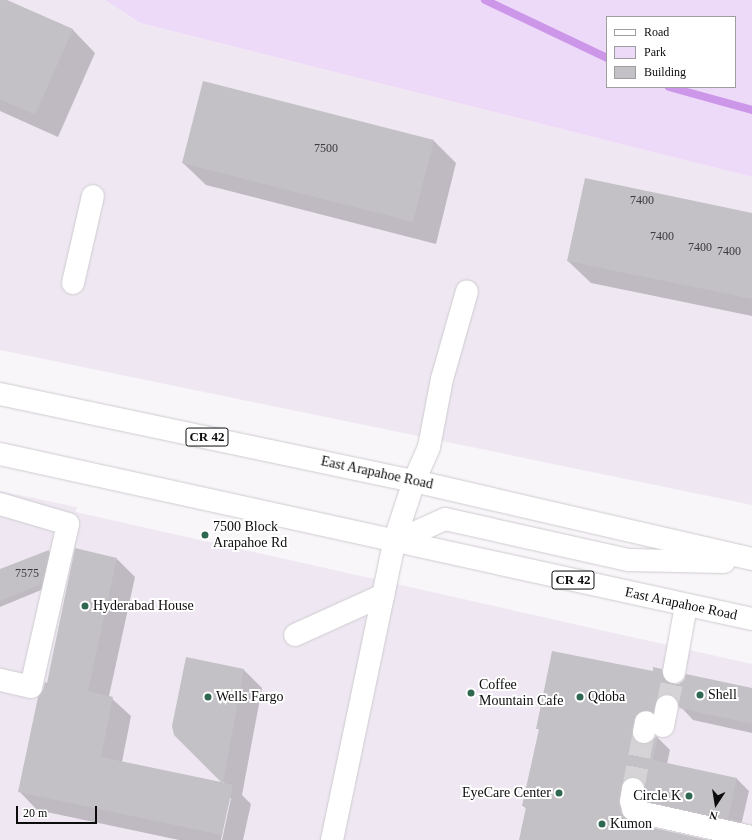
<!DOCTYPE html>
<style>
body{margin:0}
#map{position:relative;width:752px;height:840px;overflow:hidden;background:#f9f6fa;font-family:Georgia,serif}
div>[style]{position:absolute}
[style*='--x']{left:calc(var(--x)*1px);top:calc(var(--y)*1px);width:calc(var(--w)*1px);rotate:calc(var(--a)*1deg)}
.built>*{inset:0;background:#efe8f3}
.green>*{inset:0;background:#eddaf8}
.shadow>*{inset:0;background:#0003}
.stream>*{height:8px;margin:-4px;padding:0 4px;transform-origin:4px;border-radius:4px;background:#cd97e9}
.building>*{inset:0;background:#c3c1c5}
.minor-tunnel>*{height:22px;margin-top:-11px;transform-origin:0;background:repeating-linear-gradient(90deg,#d5d3d6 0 22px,transparent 0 33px)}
.roads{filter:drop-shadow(0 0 1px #cecbcf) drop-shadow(0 0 1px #cecbcf)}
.minor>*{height:22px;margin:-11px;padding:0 11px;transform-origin:11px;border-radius:11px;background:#fff}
.major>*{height:22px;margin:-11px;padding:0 11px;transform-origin:11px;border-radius:11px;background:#fff}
.dots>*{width:11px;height:11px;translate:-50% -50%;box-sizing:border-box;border:2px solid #fff;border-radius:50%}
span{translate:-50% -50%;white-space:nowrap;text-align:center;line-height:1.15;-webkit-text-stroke:4px #fff;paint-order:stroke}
.number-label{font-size:12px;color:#3a393b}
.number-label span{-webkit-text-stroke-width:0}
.shield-label span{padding:1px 3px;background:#fff;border:1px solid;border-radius:3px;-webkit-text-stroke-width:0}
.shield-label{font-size:13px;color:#0c0c0d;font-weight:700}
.street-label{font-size:14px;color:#0c0c0d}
.poi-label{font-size:14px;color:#0c0c0d}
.left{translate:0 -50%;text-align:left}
.right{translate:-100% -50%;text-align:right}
.legend{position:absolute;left:606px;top:16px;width:130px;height:72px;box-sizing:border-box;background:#fff;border:1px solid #9e9e9e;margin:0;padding:5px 7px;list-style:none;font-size:12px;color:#0c0c0d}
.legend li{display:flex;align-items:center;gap:8px;height:20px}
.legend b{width:20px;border:1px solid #9e9e9e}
.north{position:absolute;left:696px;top:784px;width:40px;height:40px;-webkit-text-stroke:3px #fff;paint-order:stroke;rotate:192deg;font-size:11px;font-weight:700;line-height:16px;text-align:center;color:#0c0c0d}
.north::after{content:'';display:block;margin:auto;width:14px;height:18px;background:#0c0c0d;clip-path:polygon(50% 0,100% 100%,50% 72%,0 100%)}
.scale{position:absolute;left:16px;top:806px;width:81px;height:18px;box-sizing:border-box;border:2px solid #0c0c0d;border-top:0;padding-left:5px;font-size:12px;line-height:14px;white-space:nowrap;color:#0c0c0d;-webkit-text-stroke:3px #fff;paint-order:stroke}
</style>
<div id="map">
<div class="built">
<div style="clip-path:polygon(0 0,105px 0,140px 23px,752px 177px,752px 505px,0 350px)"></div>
<div style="clip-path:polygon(0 491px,77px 507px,76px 512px,752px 664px,752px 840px,0 840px)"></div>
</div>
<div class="green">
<div style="clip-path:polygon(evenodd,105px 0,752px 0,752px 177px,140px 23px,105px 0,607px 17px,735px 17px,735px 87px,607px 87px,607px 17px)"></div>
</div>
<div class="shadow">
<div style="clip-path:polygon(0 0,5px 0,73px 30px,95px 53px,58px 137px,0 111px)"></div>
<div style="clip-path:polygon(434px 141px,456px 163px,436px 244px,206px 185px,183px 163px)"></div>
<div style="clip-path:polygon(752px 214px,752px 316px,591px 283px,568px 261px)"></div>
<div style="clip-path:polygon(49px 551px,53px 555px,46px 588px,0 607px,0 570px)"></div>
<div style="clip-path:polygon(117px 559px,135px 577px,109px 696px,131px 716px,122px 762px,226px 785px,175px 735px,244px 670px,262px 688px,242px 795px,251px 804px,243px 840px,222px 840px,231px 798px,229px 798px,221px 840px,179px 840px,37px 810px,19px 791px,48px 684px)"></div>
<div style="clip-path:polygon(661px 670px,674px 682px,674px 685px,752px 689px,752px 733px,693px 720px,680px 706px,675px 706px,646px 732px,644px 745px,648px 745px,658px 738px,670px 750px,667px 764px,737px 779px,749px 791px,740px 830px,657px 812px,645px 800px,646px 789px,641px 789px,630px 812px,634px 824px,703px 840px,520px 840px,527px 809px,523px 806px,540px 731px,537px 728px)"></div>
</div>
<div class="stream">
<div style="--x:485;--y:0;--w:135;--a:25.4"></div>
<div style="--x:669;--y:87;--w:86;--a:15.5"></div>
</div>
<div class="building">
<div style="clip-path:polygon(0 0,7px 0,73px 29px,35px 115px,0 99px)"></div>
<div style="clip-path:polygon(203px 81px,434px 140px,413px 222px,182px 163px)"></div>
<div style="clip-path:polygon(585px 178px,752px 213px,752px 299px,567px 261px)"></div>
<div style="clip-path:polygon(75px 548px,117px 558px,88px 691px,113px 697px,101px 757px,221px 782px,174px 735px,172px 726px,186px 657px,244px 669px,223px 783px,233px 785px,222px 835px,18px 792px,38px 697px,43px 690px,45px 682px,47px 683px)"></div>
<div style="clip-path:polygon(49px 550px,42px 584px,0 601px,0 569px)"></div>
<div style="clip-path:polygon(552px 651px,653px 671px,653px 667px,662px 669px,662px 677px,666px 682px,671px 684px,679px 684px,684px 680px,686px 674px,752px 688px,752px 724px,679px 708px,679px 702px,676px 697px,669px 694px,663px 694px,657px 698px,653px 712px,648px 710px,642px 710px,636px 714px,634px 720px,632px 736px,636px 742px,641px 744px,648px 744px,653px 741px,656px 736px,658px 737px,653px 760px,737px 778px,728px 819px,644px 800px,645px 784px,641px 779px,635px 777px,628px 777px,623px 781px,621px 787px,619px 804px,623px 817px,636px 824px,708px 840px,519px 840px,526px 807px,522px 806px,539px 729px,536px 729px)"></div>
</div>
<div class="minor-tunnel">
<div style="--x:667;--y:706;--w:35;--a:-78"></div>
<div style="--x:633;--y:789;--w:58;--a:-79.1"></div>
</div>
<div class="roads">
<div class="minor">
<div style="--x:73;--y:283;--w:89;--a:-77.1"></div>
<div style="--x:0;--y:504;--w:71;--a:16.4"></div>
<div style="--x:68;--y:524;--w:167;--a:102.8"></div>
<div style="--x:31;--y:687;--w:32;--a:-167"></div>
<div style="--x:295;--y:635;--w:97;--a:-24.4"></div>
<div style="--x:674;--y:672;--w:68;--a:-79.8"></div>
<div style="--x:663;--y:726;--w:20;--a:-79"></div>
<div style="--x:644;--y:732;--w:10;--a:-79"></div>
<div style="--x:633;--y:789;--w:12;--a:99"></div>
<div style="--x:631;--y:801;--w:8;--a:76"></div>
<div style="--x:633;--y:809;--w:7;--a:27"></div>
<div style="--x:639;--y:812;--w:116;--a:12.5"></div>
<div style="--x:332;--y:840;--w:304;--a:-78.2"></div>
<div style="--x:394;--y:542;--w:64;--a:-71.8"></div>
<div style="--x:414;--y:481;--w:37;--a:-66"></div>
<div style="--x:429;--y:447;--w:69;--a:-79.2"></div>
<div style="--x:442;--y:379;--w:91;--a:-74.1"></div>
</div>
<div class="major">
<div style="--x:0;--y:394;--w:423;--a:11.9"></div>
<div style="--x:414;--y:481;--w:347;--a:13"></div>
<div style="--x:0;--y:454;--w:770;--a:12.38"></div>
<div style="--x:394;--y:542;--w:56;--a:-24.3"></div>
<div style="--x:445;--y:519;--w:189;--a:12.6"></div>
<div style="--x:629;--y:560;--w:95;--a:1.2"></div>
</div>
</div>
<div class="dots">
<div style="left:205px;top:535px;background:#2f6850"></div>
<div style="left:85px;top:606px;background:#2f6850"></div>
<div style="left:471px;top:693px;background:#2f6850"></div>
<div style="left:700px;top:695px;background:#2f6850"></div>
<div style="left:208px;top:697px;background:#2f6850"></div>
<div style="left:580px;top:697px;background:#2f6850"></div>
<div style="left:559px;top:793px;background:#2f6850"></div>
<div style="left:689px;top:796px;background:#2f6850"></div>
<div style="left:602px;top:824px;background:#2f6850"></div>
</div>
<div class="number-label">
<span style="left:326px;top:149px">7500</span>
<span style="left:642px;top:201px">7400</span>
<span style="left:662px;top:237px">7400</span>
<span style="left:700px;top:248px">7400</span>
<span style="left:729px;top:252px">7400</span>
<span style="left:27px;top:574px">7575</span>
</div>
<div class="shield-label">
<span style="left:207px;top:437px">CR 42</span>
<span style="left:573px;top:580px">CR 42</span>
</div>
<div class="street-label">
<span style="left:377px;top:473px;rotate:12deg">East Arapahoe Road</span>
<span style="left:681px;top:604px;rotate:12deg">East Arapahoe Road</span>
</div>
<div class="poi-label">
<span class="left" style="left:213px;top:535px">7500 Block<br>Arapahoe Rd</span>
<span class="left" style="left:93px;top:606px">Hyderabad House</span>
<span class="left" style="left:479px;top:693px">Coffee<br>Mountain Cafe</span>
<span class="left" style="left:708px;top:695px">Shell</span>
<span class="left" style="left:216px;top:697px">Wells Fargo</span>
<span class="left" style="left:588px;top:697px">Qdoba</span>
<span class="right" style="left:551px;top:793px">EyeCare Center</span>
<span class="right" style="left:681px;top:796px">Circle K</span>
<span class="left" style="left:610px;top:824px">Kumon</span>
</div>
<ul class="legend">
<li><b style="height:5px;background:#fff"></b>Road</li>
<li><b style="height:11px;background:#eddaf8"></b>Park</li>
<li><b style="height:11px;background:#c3c1c5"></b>Building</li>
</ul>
<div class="north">N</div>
<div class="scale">20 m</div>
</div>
